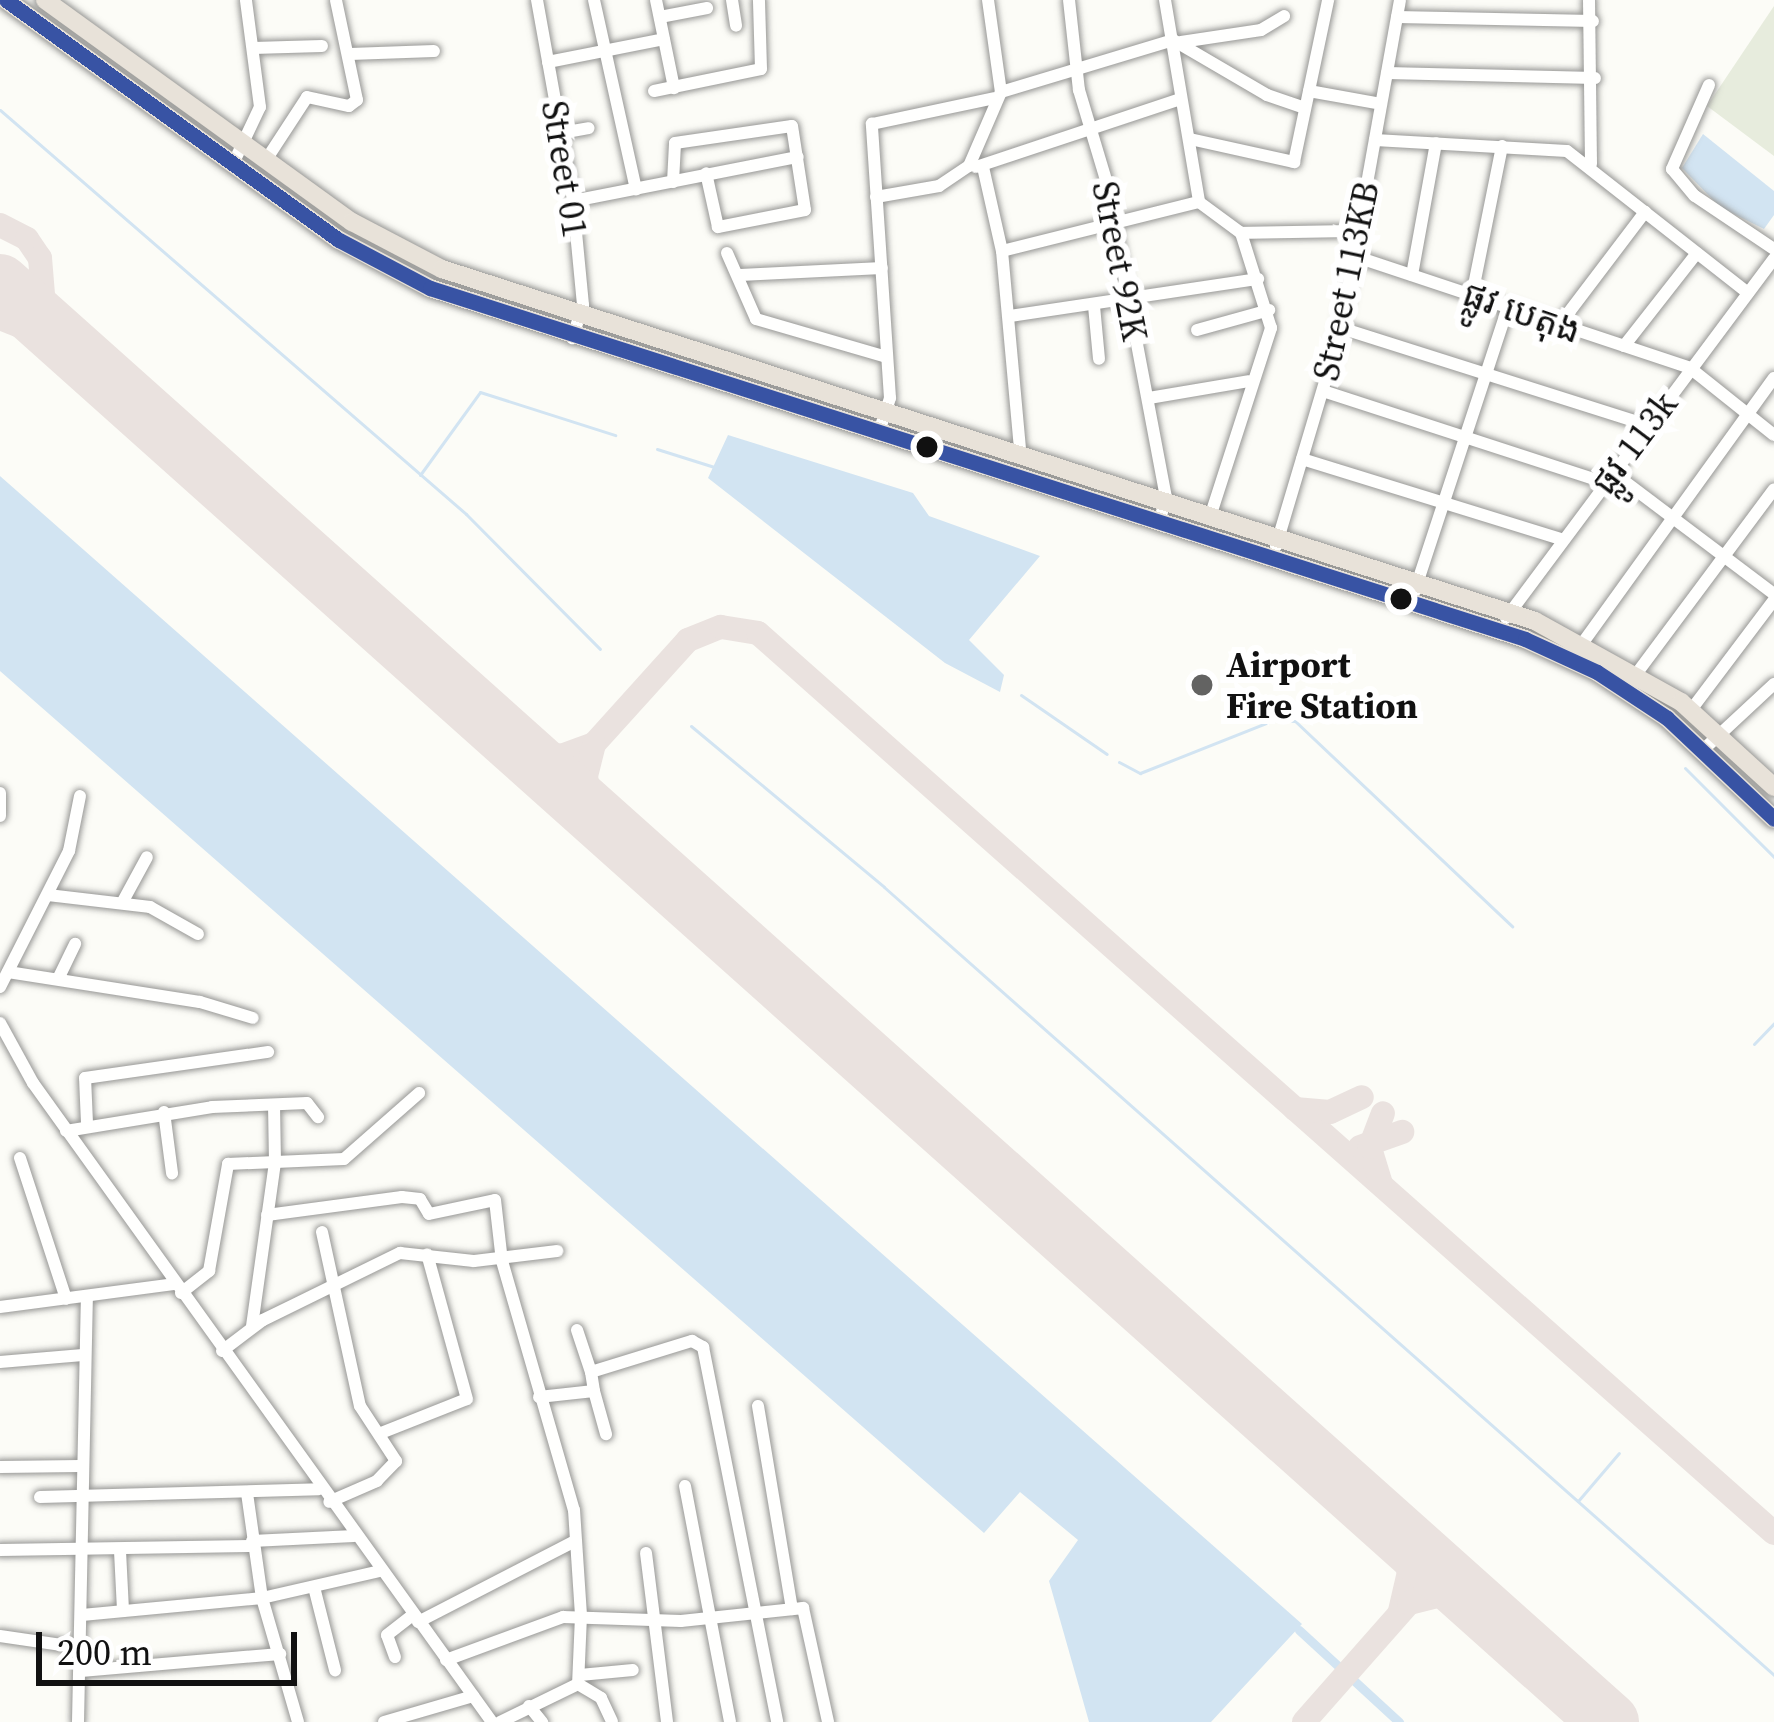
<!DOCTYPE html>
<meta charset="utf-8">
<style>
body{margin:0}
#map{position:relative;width:1774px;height:1722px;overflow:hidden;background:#fcfcf7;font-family:"Source Serif 4","Noto Sans Khmer",serif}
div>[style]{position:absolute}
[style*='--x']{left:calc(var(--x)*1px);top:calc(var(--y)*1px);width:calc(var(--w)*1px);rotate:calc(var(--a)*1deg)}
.cemetery>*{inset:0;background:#e7ecdd}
.water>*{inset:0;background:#d2e4f2}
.stream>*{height:3px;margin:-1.5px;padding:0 1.5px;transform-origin:1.5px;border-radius:1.5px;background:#d2e4f2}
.canal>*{height:9px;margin:-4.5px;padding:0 4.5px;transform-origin:4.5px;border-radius:4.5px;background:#d2e4f2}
.taxiway>*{height:24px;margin:-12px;padding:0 12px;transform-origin:12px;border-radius:12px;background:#eae2df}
.runway>*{height:60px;margin:-30px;padding:0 30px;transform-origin:30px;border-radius:30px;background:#eae2df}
.roads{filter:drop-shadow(0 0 3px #979795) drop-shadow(0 0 3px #979795)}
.minor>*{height:12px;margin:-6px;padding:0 6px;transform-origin:6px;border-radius:6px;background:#fffffe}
.highway>*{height:18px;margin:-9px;padding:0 9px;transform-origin:9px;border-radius:9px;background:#e8e2d9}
.bus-1>*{height:15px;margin:-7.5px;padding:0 7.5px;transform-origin:7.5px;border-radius:7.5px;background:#3853a4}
.dots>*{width:33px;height:33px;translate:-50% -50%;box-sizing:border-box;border:6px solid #fff;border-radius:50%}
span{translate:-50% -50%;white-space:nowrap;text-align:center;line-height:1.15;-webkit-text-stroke:12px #fff;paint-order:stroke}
.street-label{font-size:36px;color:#111}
.poi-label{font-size:36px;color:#111;font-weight:700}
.left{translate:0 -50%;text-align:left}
.scale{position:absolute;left:36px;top:1632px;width:261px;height:54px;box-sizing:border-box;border:6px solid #111;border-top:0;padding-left:15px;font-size:36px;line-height:42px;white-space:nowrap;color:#111;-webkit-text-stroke:9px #fff;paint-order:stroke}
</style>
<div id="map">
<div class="cemetery">
<div style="clip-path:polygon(1774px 6px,1774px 156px,1707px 106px)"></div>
</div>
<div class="water">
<div style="clip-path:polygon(1703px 134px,1774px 191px,1774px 215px,1764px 229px,1720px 207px,1682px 168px)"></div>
<div style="clip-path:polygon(728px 435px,913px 493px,929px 516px,1040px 556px,969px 640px,1004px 675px,1000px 692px,945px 663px,708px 478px)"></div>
<div style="clip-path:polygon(0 476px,1302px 1624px,1211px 1722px,1089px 1722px,1049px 1581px,1078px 1540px,1020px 1492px,984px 1533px,0 671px)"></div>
</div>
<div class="stream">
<div style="--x:0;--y:110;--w:617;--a:40.92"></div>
<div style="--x:466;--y:514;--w:190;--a:45.2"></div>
<div style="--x:657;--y:449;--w:60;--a:17.5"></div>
<div style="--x:420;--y:475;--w:102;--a:-54.1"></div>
<div style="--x:480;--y:392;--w:142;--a:17.7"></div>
<div style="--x:1021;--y:695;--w:104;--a:34.5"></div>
<div style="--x:691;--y:726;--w:251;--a:39.8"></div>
<div style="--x:884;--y:887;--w:1189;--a:41.52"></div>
<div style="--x:1119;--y:762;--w:24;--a:28"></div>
<div style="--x:1140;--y:773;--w:144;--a:-21.6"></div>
<div style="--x:1274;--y:720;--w:21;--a:3"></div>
<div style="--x:1295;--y:721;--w:299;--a:43.4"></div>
<div style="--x:1685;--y:768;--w:126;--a:45"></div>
<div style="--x:1754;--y:1044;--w:29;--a:-46"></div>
<div style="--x:1578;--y:1501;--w:63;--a:-49.5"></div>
</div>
<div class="canal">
<div style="--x:1299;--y:1630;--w:136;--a:42.6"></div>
</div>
<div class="taxiway">
<div style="--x:0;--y:225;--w:30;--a:27"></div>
<div style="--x:27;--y:239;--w:23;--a:56"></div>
<div style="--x:40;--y:258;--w:49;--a:85.3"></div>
<div style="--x:44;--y:307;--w:37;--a:61"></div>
<div style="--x:0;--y:318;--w:73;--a:21.7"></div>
<div style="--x:518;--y:747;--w:44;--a:11.8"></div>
<div style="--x:561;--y:756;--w:35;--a:-20"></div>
<div style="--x:594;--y:744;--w:140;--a:-47.9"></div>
<div style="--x:688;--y:640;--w:35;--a:-22"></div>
<div style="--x:721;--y:627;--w:37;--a:9"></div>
<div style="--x:758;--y:633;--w:1357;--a:41.54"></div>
<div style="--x:593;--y:813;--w:38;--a:-101"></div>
<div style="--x:586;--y:776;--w:33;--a:-76"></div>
<div style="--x:1295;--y:1109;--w:35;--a:5"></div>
<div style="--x:1330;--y:1112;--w:35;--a:-25"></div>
<div style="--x:1360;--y:1147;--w:45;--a:-19.7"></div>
<div style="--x:1381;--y:1184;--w:39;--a:-107"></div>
<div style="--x:1370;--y:1147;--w:36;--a:-69"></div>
<div style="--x:1394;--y:1530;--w:45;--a:70.3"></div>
<div style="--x:1409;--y:1572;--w:39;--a:103"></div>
<div style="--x:1304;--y:1722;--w:159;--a:-48.6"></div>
<div style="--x:1409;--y:1603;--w:33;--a:-14"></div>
<div style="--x:1441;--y:1595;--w:37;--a:14"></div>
</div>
<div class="runway">
<div style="--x:0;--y:284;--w:2158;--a:41.79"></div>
</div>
<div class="roads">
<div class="minor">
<div style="--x:537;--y:0;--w:204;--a:79.8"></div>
<div style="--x:573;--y:201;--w:104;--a:84.5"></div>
<div style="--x:583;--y:305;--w:35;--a:108"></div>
<div style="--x:594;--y:0;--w:194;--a:77.5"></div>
<div style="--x:656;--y:0;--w:90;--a:78.4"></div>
<div style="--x:732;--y:0;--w:26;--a:81"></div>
<div style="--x:988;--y:0;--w:93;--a:82"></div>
<div style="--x:1069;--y:0;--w:91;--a:83.7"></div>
<div style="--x:1079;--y:90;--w:94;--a:73.3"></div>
<div style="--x:1106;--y:180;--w:324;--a:79.3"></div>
<div style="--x:1166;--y:498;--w:26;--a:106"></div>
<div style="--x:1165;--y:0;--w:205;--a:80.4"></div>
<div style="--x:1199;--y:202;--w:52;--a:36.4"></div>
<div style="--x:1241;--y:233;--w:118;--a:-1"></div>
<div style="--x:1589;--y:0;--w:164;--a:89.3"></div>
<div style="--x:660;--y:17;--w:48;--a:-10.8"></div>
<div style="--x:1397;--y:17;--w:196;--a:1.2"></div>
<div style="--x:1181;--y:42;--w:81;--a:-8.5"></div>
<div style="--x:1261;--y:30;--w:27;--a:-31"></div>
<div style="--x:253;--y:48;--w:69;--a:-1.7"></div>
<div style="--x:350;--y:54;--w:84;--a:-2"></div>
<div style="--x:548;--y:62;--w:118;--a:-11.2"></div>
<div style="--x:1387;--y:73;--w:208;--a:1.4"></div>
<div style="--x:1709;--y:85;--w:92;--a:113.8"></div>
<div style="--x:1672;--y:169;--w:35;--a:50"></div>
<div style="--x:1695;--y:196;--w:95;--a:33.9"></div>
<div style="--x:654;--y:91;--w:109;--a:-11.6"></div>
<div style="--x:761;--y:69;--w:69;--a:-91.7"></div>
<div style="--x:1309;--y:91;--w:73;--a:10.2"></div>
<div style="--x:561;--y:133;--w:28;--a:-10"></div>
<div style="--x:1190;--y:139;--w:107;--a:12.5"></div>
<div style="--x:1294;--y:162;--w:166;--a:-78.1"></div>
<div style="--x:1375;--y:140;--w:192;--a:3.3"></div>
<div style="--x:1567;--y:151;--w:230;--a:38.1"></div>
<div style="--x:266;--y:160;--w:75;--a:-56.9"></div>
<div style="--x:307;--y:97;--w:43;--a:12.1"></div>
<div style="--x:349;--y:106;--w:10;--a:-37"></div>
<div style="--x:357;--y:100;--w:102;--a:-101.9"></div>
<div style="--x:233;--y:164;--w:63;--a:-64.7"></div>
<div style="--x:260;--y:107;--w:108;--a:-97.5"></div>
<div style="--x:976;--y:167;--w:215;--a:-18.4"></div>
<div style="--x:983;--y:167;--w:86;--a:77.3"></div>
<div style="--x:1002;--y:251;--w:208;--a:84.8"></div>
<div style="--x:673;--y:182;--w:39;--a:-87"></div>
<div style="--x:675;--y:143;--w:118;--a:-8.3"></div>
<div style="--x:792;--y:126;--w:85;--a:81.2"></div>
<div style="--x:805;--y:210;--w:89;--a:168.9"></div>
<div style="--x:718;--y:227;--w:55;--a:-102.5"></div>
<div style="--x:876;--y:197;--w:64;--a:-9.9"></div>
<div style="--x:939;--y:186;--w:36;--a:-34"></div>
<div style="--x:969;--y:166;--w:81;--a:-66.6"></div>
<div style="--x:1001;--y:92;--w:180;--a:-16.8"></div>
<div style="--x:1173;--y:40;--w:109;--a:30.3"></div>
<div style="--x:1267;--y:95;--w:40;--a:18.9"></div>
<div style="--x:573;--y:201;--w:229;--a:-11.1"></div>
<div style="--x:1002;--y:251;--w:203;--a:-14"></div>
<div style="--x:727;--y:253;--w:72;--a:66.3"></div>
<div style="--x:756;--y:319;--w:136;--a:16.2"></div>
<div style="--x:1354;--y:256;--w:354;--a:18.4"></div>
<div style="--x:1690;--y:368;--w:107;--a:38.6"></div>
<div style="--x:740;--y:275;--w:142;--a:-2.8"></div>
<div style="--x:1412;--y:275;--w:134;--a:-79.7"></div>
<div style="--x:1472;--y:295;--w:152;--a:-78.6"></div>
<div style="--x:1094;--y:306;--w:53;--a:84.6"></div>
<div style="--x:1010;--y:316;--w:251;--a:-8.5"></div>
<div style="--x:1560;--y:324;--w:141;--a:-52.8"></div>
<div style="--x:1341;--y:328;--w:321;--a:17.6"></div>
<div style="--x:1197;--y:330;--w:75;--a:-15.5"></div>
<div style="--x:1624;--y:346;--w:118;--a:-51.9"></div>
<div style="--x:1323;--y:391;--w:294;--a:18"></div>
<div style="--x:1149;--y:398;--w:101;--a:-9.6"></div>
<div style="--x:878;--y:435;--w:39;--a:-72"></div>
<div style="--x:890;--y:398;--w:275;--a:-93.8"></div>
<div style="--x:872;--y:124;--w:125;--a:-12"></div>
<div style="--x:1302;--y:459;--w:270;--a:17.2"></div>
<div style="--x:1612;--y:472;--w:203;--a:37"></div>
<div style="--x:1210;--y:517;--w:199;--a:-72.1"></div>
<div style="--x:1271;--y:328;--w:100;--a:-107.5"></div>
<div style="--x:1276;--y:546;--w:227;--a:-73.4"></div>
<div style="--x:1341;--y:328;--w:333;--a:-79.8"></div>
<div style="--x:1411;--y:602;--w:311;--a:-71.8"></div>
<div style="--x:1506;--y:618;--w:448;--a:-53.3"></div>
<div style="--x:1579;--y:648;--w:333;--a:-54.2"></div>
<div style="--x:1637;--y:673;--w:229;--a:-53.3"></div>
<div style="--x:1691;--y:710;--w:138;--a:-53"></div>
<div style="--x:1704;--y:749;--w:96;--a:-42.9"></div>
<div style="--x:0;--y:793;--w:23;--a:90"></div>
<div style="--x:48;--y:895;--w:103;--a:6.7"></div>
<div style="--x:150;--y:907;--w:55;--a:29.4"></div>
<div style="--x:122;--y:903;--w:52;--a:-61.5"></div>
<div style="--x:8;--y:972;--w:194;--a:8.9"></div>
<div style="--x:200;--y:1002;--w:55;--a:16.8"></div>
<div style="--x:59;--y:977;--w:37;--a:-64"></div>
<div style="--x:0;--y:987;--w:153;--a:-63.1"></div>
<div style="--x:69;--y:851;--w:56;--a:-78.7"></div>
<div style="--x:0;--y:1023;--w:68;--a:61.2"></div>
<div style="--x:33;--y:1083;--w:787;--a:54.31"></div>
<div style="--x:164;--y:1112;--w:62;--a:82.5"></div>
<div style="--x:87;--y:1123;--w:45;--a:-92.5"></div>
<div style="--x:85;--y:1078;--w:185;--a:-8.1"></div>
<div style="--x:66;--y:1131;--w:148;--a:-9.3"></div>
<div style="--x:212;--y:1107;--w:95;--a:-2.4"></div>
<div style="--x:307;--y:1103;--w:18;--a:52"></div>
<div style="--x:20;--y:1158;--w:148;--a:71.9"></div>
<div style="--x:267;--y:1215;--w:136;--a:-7.6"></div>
<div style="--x:402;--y:1197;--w:18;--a:6"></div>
<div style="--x:420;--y:1199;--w:17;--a:59"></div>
<div style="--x:429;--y:1214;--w:67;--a:-12"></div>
<div style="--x:495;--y:1200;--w:61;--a:83.5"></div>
<div style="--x:502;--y:1261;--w:259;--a:73.9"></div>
<div style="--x:574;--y:1510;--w:106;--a:86.2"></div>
<div style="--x:581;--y:1616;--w:68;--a:92.5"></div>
<div style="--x:578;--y:1684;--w:87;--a:154"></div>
<div style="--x:322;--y:1232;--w:178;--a:77.7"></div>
<div style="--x:360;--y:1406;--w:66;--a:56.8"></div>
<div style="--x:396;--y:1461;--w:28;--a:134"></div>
<div style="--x:377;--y:1481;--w:52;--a:156.4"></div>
<div style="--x:181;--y:1293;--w:36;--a:-38"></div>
<div style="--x:209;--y:1271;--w:109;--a:-79.9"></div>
<div style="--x:228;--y:1164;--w:116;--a:-2.5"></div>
<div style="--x:344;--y:1159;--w:100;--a:-41.3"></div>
<div style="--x:0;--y:1307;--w:177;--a:-7.5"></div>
<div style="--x:252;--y:1326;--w:166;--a:-82"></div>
<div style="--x:275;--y:1162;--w:57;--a:-91"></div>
<div style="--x:577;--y:1330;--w:44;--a:71.6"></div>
<div style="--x:222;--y:1351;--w:51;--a:-37.1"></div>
<div style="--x:263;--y:1320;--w:153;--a:-26.1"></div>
<div style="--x:400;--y:1253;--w:74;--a:6.2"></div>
<div style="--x:474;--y:1261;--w:84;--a:-6.9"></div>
<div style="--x:0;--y:1362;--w:83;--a:-4.8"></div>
<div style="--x:594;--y:1391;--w:19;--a:-99"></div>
<div style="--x:591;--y:1372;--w:106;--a:-17.1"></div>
<div style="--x:692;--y:1341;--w:13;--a:29"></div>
<div style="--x:703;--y:1347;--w:382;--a:78.8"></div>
<div style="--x:539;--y:1397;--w:55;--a:-6.2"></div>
<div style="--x:594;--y:1391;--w:45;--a:74.4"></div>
<div style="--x:758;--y:1406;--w:206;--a:80.5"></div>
<div style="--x:381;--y:1433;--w:92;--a:-21.6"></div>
<div style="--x:467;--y:1399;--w:150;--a:-105.4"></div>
<div style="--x:0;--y:1467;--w:80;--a:-0.7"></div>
<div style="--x:685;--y:1486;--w:240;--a:79.2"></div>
<div style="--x:247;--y:1493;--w:106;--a:81.9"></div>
<div style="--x:262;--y:1598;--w:129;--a:73.8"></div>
<div style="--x:40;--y:1497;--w:279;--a:-1.6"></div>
<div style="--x:252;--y:1541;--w:102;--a:-2.8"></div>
<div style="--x:0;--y:1550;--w:253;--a:-0.9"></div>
<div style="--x:120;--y:1551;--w:60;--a:87.1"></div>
<div style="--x:646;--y:1553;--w:170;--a:82.9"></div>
<div style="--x:314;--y:1587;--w:86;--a:75.8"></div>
<div style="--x:82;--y:1615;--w:181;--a:-5.4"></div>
<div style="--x:262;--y:1598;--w:121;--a:-12.9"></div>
<div style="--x:418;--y:1622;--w:177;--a:-27.3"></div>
<div style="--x:0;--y:1636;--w:83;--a:8.3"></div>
<div style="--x:395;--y:1657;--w:23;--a:-110"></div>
<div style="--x:387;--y:1635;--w:33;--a:-38"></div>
<div style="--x:446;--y:1660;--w:125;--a:-20.2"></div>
<div style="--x:563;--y:1617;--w:118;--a:1.9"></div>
<div style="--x:681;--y:1621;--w:123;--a:-6.1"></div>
<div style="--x:803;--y:1608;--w:117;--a:77.6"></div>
<div style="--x:81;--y:1671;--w:200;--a:-4.9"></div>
<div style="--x:580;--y:1675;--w:53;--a:-5.4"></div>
<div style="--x:578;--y:1684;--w:27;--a:31"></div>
<div style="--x:601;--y:1698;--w:26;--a:65"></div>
<div style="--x:529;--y:1706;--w:21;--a:51"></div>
<div style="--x:78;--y:1722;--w:426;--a:-88.8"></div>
<div style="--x:384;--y:1722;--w:93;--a:-16.3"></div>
</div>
<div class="highway">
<div style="--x:6;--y:0;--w:410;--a:35.8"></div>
<div style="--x:339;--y:240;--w:103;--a:27.8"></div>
<div style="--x:430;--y:288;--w:1150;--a:17.77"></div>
<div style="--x:1525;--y:639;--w:79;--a:24.6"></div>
<div style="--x:1597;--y:672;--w:84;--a:33.3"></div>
<div style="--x:1667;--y:718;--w:147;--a:43.3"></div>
<div style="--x:45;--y:0;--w:379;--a:35.9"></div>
<div style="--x:352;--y:222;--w:102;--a:27.6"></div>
<div style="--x:442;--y:269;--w:1148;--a:17.85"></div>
<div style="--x:1535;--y:621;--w:167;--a:29"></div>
<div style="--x:1681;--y:702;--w:126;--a:42.4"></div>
</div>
</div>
<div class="bus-1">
<div style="--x:6;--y:0;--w:410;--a:35.8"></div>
<div style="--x:339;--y:240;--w:103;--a:27.8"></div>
<div style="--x:430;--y:288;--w:1150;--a:17.77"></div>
<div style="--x:1525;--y:639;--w:79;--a:24.6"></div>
<div style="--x:1597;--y:672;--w:84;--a:33.3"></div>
<div style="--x:1667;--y:718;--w:147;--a:43.3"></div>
</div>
<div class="dots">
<div style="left:927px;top:447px;background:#111"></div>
<div style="left:1401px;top:599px;background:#111"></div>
<div style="left:1202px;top:685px;background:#636362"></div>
</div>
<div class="street-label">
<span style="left:565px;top:169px;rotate:81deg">Street 01</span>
<span style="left:1120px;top:261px;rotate:79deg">Street 92K</span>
<span style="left:1346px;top:281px;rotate:-78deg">Street 113KB</span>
<span style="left:1522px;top:312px;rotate:19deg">ផ្លូវ បេតុង</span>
<span style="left:1634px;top:443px;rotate:-53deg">ផ្លូវ 113k</span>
</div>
<div class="poi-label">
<span class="left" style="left:1226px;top:685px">Airport<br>Fire Station</span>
</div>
<div class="scale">200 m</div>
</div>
